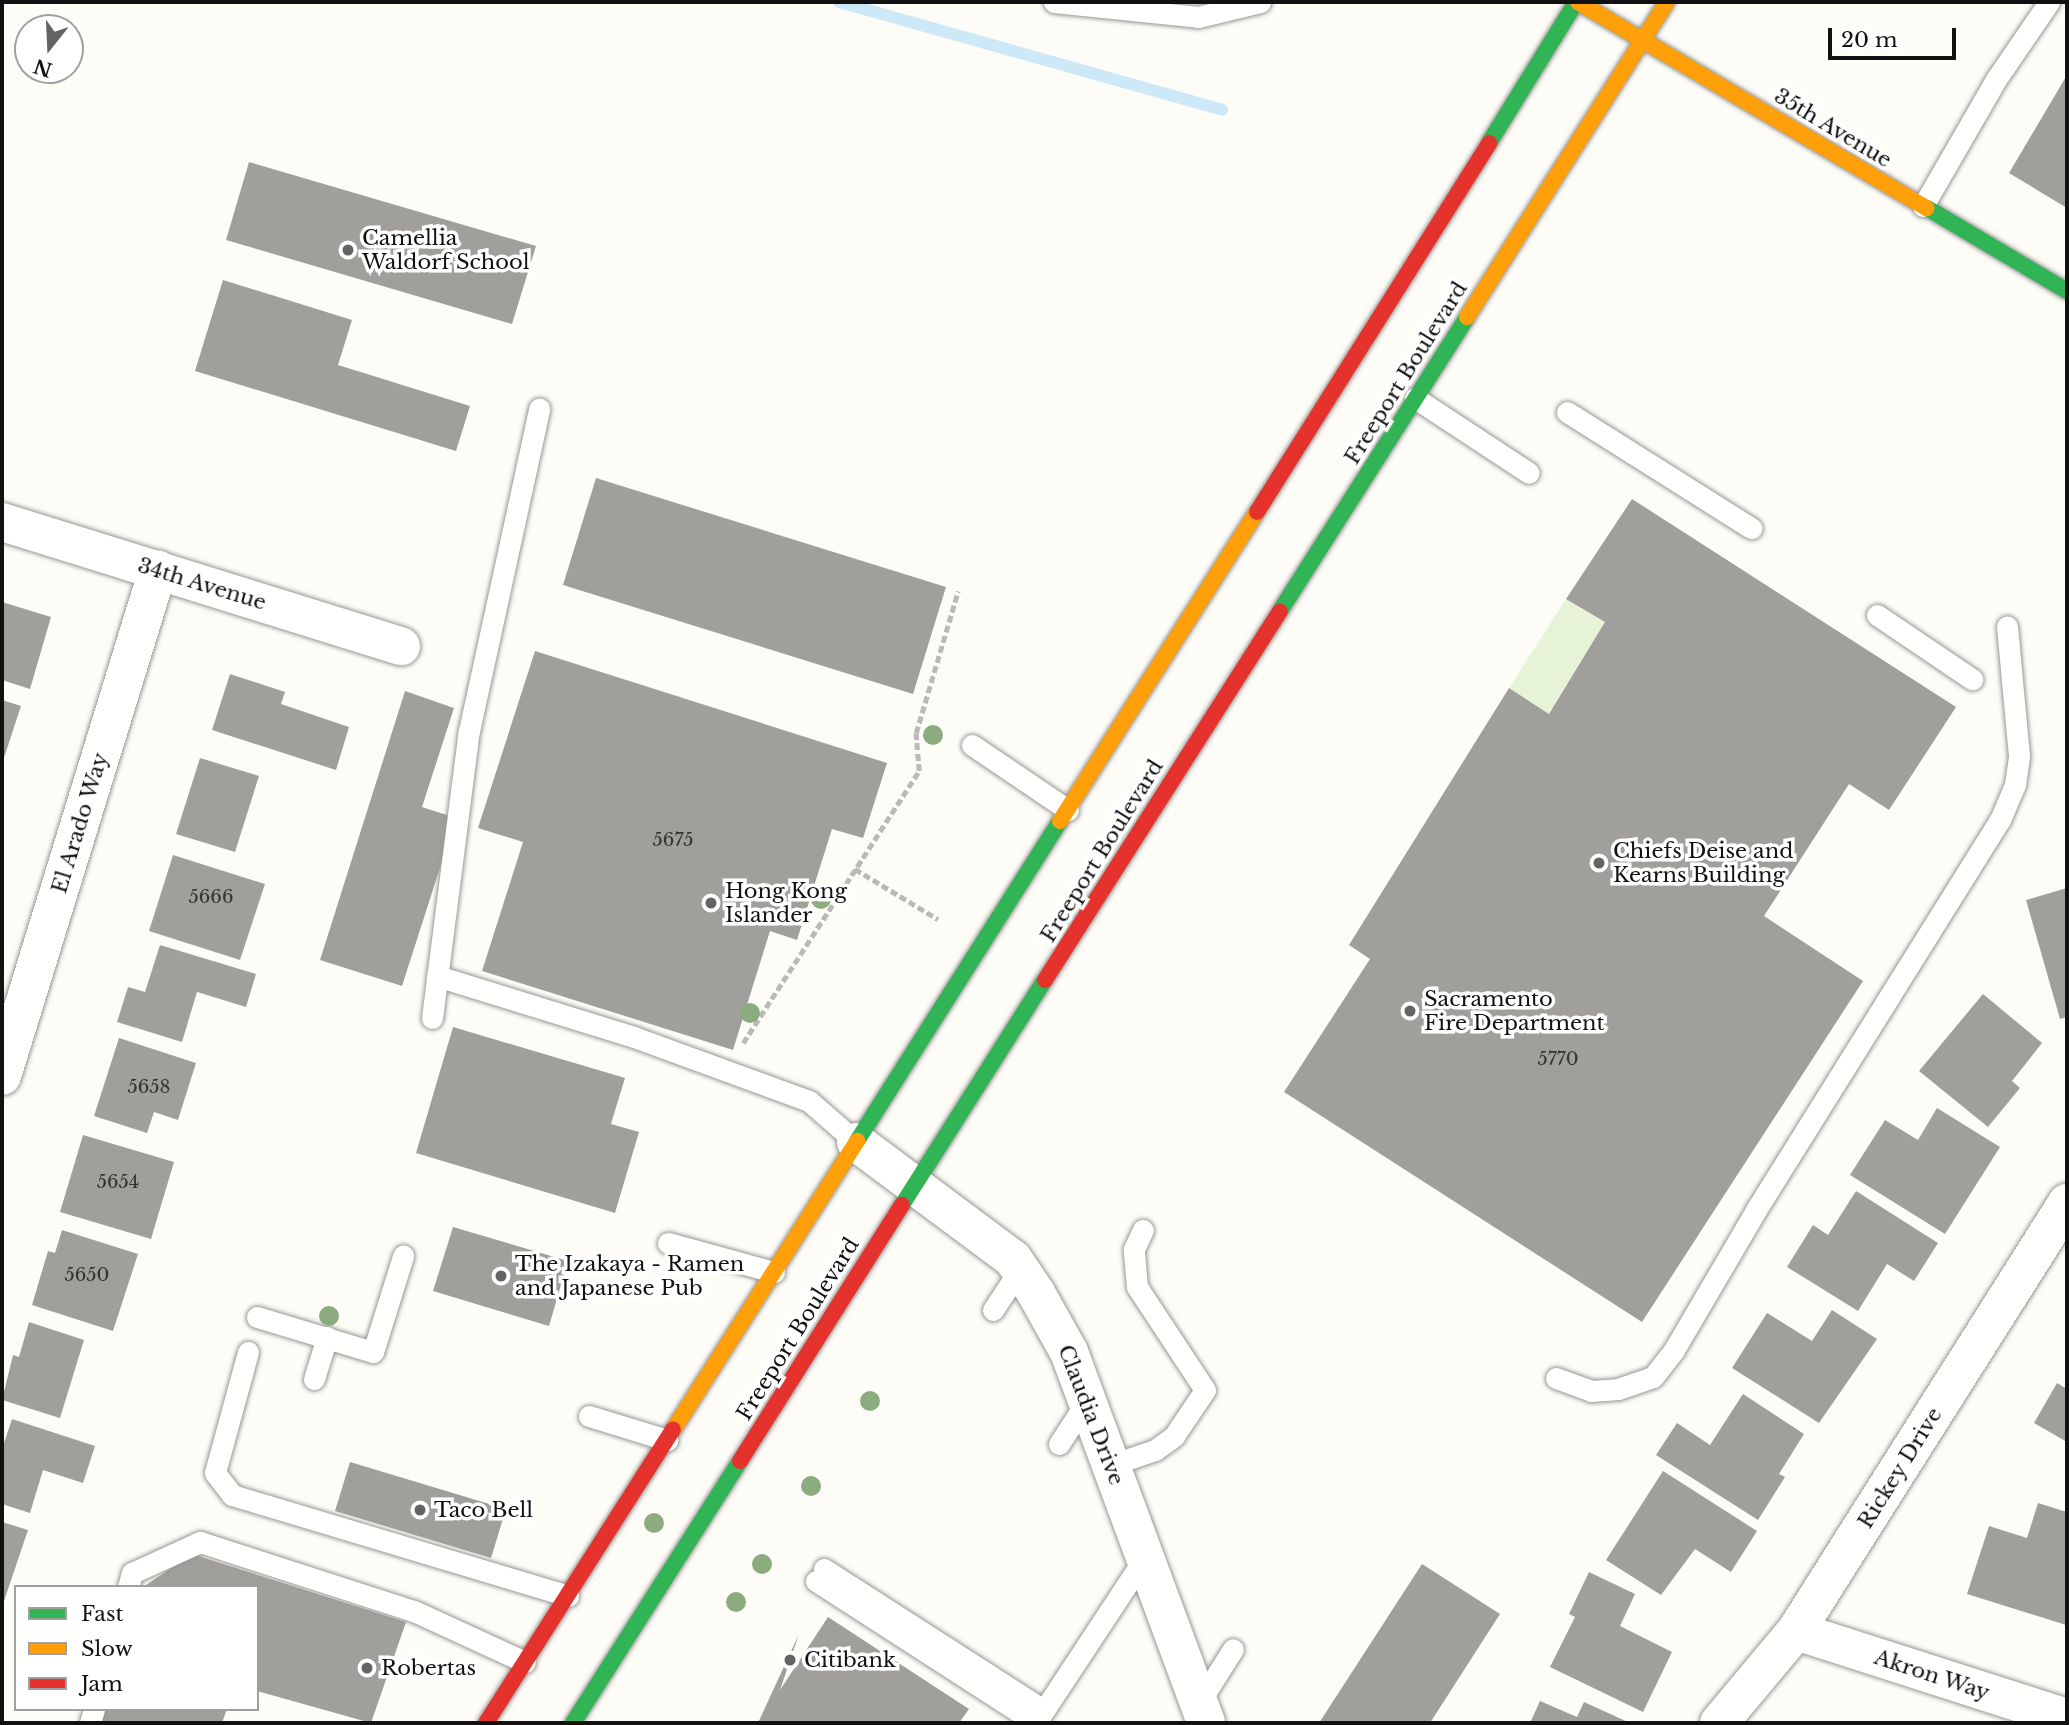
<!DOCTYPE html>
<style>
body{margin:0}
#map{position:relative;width:2069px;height:1725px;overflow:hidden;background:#fdfcf7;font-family:"Libre Baskerville",serif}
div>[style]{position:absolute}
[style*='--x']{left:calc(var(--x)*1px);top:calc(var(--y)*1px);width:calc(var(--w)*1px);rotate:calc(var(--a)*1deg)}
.green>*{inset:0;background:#e7f3d7}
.stream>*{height:12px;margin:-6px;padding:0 6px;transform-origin:6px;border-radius:6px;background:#cde8f7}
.building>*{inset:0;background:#a19f9c}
.path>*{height:4.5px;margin-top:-2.25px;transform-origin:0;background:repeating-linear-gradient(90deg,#b9b9b8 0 7px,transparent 0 10.5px)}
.roads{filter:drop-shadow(0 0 2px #979795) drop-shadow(0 0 2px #979795)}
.lane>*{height:21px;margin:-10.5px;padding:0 10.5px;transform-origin:10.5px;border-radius:10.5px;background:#fffffe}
.street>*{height:38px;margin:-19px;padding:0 19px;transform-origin:19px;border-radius:19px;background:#fffffe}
.fast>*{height:16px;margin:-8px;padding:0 8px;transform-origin:8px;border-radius:8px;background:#30b455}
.slow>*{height:16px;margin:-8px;padding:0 8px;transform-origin:8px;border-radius:8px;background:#ff9f0a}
.jam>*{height:16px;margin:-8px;padding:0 8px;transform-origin:8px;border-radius:8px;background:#e5322d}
.trees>*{width:20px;height:20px;margin:-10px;border-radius:50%;background:#8cac80}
.dots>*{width:19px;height:19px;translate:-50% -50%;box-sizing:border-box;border:4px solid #fff;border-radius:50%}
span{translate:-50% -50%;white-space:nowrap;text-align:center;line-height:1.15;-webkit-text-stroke:7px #fff;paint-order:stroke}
.number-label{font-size:18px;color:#353434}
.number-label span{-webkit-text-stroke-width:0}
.street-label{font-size:21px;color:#111}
.poi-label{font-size:21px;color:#111}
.left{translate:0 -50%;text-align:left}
.frame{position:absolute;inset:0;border:4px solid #111;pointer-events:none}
.legend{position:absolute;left:14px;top:1585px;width:245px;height:126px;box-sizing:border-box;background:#fff;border:2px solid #a0a0a0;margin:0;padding:9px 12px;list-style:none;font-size:21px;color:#111}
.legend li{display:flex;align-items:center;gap:14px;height:35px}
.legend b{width:35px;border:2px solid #a0a0a0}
.north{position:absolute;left:14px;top:14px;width:70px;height:70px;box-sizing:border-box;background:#fff;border:2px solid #a0a0a0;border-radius:50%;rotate:198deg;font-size:19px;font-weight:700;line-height:28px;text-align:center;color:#111}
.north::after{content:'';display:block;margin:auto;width:24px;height:32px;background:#646362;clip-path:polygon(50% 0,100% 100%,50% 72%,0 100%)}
.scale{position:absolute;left:1828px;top:28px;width:128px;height:32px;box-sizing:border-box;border:4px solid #111;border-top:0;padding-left:9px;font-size:21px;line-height:24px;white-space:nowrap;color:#111;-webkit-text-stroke:5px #fff;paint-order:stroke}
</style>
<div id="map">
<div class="green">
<div style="clip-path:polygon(1566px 599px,1605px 622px,1549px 714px,1509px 688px)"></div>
</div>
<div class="stream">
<div style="--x:839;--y:2;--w:398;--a:15.7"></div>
</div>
<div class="building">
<div style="clip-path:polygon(2067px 75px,2067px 208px,2009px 173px)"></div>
<div style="clip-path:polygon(249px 162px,536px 246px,512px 324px,226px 240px)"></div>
<div style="clip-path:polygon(223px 280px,352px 320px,338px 365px,470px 406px,456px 451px,195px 371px)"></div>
<div style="clip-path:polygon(596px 478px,946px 587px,913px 694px,563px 585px)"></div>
<div style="clip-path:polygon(1632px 499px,1956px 707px,1889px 810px,1849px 784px,1764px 916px,1863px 981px,1642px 1322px,1284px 1092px,1370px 959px,1349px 945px,1509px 688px,1549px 714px,1605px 622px,1566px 599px)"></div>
<div style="clip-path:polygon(2px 602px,51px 617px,30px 689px,2px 680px)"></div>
<div style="clip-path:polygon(535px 651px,887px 763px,863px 838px,832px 829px,797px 940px,770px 931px,733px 1050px,482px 971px,523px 842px,478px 828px)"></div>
<div style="clip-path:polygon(230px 674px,285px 692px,281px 704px,349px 727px,336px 770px,212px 730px)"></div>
<div style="clip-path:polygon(405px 691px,454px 708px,422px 807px,456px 818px,402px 986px,320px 960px)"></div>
<div style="clip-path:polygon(2px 700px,21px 706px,2px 764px)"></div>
<div style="clip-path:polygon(200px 758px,259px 776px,235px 852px,176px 834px)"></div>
<div style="clip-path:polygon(173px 855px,265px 884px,240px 960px,149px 931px)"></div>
<div style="clip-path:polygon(2067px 888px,2067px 1017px,2060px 1019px,2026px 900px)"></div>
<div style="clip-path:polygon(160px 945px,256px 974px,246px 1007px,197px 992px,182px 1042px,117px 1022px,128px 987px,145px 992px)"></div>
<div style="clip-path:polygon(1983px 994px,2042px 1043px,2012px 1081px,2020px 1088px,1988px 1127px,1919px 1071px)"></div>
<div style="clip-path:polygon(453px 1027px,625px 1078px,611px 1124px,639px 1132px,615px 1213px,416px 1153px)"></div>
<div style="clip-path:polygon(119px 1038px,196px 1063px,178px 1120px,154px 1112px,147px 1133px,94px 1116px)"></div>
<div style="clip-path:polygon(1937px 1108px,2000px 1147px,1945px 1234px,1850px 1175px,1885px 1120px,1918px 1140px)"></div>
<div style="clip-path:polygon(83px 1135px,174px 1162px,151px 1239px,60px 1212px)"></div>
<div style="clip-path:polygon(1856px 1191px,1938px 1243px,1914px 1281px,1887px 1264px,1858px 1311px,1787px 1267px,1813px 1225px,1828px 1235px)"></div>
<div style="clip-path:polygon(453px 1227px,568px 1261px,549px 1326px,433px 1291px)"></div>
<div style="clip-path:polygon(62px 1230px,138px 1254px,113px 1331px,32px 1305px,48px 1251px,55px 1253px)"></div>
<div style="clip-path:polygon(1832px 1310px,1877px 1339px,1819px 1423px,1732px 1368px,1767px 1313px,1812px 1341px)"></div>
<div style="clip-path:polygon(29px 1322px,84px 1340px,60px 1418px,2px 1400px,13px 1355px,19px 1357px)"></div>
<div style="clip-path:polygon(2057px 1383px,2067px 1389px,2067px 1442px,2034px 1423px)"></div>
<div style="clip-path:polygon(1743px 1394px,1804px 1434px,1779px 1474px,1785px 1477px,1758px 1520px,1656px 1455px,1677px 1423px,1710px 1445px)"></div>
<div style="clip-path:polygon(12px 1419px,95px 1446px,83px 1483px,43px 1470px,30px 1513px,2px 1504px,2px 1449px)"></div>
<div style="clip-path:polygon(350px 1462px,506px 1509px,491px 1558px,335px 1511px)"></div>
<div style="clip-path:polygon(1663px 1471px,1757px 1531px,1731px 1572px,1695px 1549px,1661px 1595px,1606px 1560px)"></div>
<div style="clip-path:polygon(2038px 1503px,2067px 1512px,2066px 1625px,1967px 1594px,1989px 1526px,2027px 1538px)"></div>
<div style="clip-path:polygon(2px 1522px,28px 1530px,2px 1607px)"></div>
<div style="clip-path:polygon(192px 1554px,406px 1622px,371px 1723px,257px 1691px,257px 1587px,143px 1587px)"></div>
<div style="clip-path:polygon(1422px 1564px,1500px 1614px,1430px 1723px,1319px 1723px)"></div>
<div style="clip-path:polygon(1589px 1572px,1635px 1594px,1620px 1626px,1672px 1652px,1643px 1712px,1550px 1667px,1575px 1617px,1569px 1614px)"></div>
<div style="clip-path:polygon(828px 1617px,969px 1709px,959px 1723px,758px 1723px,799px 1634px,780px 1690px)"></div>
<div style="clip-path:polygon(1540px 1701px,1577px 1717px,1584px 1702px,1630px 1723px,1530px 1723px)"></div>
<div style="clip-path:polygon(106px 1709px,227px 1709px,222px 1723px,101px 1723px)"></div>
</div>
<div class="path">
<div style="--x:855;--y:869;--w:97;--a:31.1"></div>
<div style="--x:743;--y:1043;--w:324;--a:-57.1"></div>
<div style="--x:919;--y:771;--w:38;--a:-95"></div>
<div style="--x:916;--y:733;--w:148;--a:-73.5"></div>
</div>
<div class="roads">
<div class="lane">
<div style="--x:1054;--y:2;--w:145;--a:5.9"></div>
<div style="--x:1198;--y:17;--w:64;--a:-13.6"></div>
<div style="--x:1923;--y:206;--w:148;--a:-60"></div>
<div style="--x:1997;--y:78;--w:92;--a:-55.6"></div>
<div style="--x:1415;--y:398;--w:136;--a:33.3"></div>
<div style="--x:1567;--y:412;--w:218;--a:32.2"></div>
<div style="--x:1877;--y:615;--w:115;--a:34"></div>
<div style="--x:972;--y:745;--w:116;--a:34.1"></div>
<div style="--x:437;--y:976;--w:206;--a:17.2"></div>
<div style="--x:634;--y:1037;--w:186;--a:20.1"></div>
<div style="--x:809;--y:1101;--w:62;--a:41.1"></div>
<div style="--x:432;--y:1018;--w:289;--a:-82.7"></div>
<div style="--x:469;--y:731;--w:330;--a:-77.7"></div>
<div style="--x:668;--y:1243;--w:110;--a:15.3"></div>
<div style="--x:993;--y:1310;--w:49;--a:-56.6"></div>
<div style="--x:257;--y:1317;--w:121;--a:16.8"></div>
<div style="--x:373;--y:1352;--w:101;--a:-72.6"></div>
<div style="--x:248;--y:1352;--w:125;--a:105.3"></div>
<div style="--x:215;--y:1473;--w:28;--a:52"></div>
<div style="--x:232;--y:1495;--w:351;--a:16.7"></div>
<div style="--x:1556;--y:1378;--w:37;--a:20"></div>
<div style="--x:1591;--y:1391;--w:27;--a:-4"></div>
<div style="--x:1618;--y:1389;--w:37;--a:-19"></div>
<div style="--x:1653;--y:1377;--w:34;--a:-52"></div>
<div style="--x:1674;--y:1350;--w:162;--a:-59.6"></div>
<div style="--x:1756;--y:1210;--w:460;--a:-58"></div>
<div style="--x:2000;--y:820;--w:38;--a:-67"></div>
<div style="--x:2015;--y:785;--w:29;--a:-82"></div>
<div style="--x:2019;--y:756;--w:130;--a:-95.3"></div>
<div style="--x:314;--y:1379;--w:44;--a:-72.8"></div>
<div style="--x:589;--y:1416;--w:82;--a:17.1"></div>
<div style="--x:1059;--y:1444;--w:51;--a:-56.9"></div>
<div style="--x:1111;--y:1465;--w:46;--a:-18.8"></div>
<div style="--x:1155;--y:1450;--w:24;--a:-36"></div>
<div style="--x:1174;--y:1436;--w:55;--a:-56"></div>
<div style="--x:1205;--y:1390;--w:123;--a:-123.4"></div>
<div style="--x:1137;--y:1287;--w:38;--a:-95"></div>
<div style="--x:1134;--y:1249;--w:21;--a:-65"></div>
<div style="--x:824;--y:1569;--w:261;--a:32.7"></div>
<div style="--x:816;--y:1581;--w:262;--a:32.8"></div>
<div style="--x:128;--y:1587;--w:15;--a:-74"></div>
<div style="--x:132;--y:1573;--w:75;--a:-24.5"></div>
<div style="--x:200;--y:1542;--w:225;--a:17.9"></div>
<div style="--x:414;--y:1611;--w:122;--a:24.7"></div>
<div style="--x:1197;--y:1706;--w:67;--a:-57.7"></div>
<div style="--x:1037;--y:1721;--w:196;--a:-56.6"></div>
<div style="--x:90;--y:1723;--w:15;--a:-74"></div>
</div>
<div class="street">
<div style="--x:2;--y:522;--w:418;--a:17.3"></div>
<div style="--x:2;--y:1076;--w:530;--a:-72.87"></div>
<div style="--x:856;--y:1142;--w:196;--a:36.7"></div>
<div style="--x:1013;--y:1259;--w:41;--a:55.9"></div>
<div style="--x:1036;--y:1293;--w:68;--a:60.8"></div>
<div style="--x:1069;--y:1352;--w:395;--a:69.7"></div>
<div style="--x:1796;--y:1631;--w:285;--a:17.8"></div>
<div style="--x:1719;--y:1723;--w:120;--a:-50.1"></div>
<div style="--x:1796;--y:1631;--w:507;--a:-57.66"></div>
</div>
<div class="fast">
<div style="--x:1489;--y:143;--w:166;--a:-58.3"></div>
<div style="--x:1927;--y:208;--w:163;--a:30.7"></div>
<div style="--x:1280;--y:611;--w:348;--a:-57.5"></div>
<div style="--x:857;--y:1141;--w:379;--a:-57.6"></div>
<div style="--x:902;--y:1205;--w:267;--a:-57.6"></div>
<div style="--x:573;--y:1723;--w:311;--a:-57.5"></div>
</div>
<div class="slow">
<div style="--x:1578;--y:2;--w:405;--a:30.6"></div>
<div style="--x:1467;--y:317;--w:373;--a:-57.6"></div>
<div style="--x:1060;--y:821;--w:366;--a:-57.5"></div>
<div style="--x:673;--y:1430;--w:343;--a:-57.5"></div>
</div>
<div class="jam">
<div style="--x:1257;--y:512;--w:436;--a:-57.8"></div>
<div style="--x:1045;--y:980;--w:437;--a:-57.5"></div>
<div style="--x:740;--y:1461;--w:303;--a:-57.7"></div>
<div style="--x:486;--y:1723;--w:348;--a:-57.5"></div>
</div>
</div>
<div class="trees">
<div style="left:933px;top:735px"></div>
<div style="left:821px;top:899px"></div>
<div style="left:750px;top:1013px"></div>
<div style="left:329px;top:1316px"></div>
<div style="left:870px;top:1401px"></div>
<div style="left:811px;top:1486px"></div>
<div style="left:654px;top:1523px"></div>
<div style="left:762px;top:1564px"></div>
<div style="left:736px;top:1602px"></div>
</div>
<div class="dots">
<div style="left:348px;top:250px;background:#646362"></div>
<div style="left:1599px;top:863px;background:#646362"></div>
<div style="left:711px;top:903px;background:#646362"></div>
<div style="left:1410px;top:1011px;background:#646362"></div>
<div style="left:501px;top:1276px;background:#646362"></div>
<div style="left:420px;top:1510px;background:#646362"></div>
<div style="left:790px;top:1660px;background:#646362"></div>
<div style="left:367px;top:1668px;background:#646362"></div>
</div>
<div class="number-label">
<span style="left:673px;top:840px">5675</span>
<span style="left:211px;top:897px">5666</span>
<span style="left:1558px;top:1059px">5770</span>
<span style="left:149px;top:1087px">5658</span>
<span style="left:118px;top:1182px">5654</span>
<span style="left:87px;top:1275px">5650</span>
</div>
<div class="street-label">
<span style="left:1833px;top:128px;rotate:31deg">35th Avenue</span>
<span style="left:1406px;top:373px;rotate:-58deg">Freeport Boulevard</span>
<span style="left:202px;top:584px;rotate:17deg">34th Avenue</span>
<span style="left:80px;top:823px;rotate:-73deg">El Arado Way</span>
<span style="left:1102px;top:851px;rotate:-58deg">Freeport Boulevard</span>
<span style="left:798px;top:1329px;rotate:-58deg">Freeport Boulevard</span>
<span style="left:1091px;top:1415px;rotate:69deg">Claudia Drive</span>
<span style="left:1900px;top:1468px;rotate:-58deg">Rickey Drive</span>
<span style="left:1932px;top:1675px;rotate:18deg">Akron Way</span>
</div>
<div class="poi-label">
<span class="left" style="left:362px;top:250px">Camellia<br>Waldorf School</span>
<span class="left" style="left:1613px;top:863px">Chiefs Deise and<br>Kearns Building</span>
<span class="left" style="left:725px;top:903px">Hong Kong<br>Islander</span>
<span class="left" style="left:1424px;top:1011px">Sacramento<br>Fire Department</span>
<span class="left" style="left:515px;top:1276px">The Izakaya - Ramen<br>and Japanese Pub</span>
<span class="left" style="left:434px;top:1510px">Taco Bell</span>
<span class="left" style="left:804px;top:1660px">Citibank</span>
<span class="left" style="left:381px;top:1668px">Robertas</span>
</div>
<div class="frame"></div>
<ul class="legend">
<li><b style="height:9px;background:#30b455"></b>Fast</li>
<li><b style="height:9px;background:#ff9f0a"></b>Slow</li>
<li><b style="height:9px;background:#e5322d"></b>Jam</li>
</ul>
<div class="north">N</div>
<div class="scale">20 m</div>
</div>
